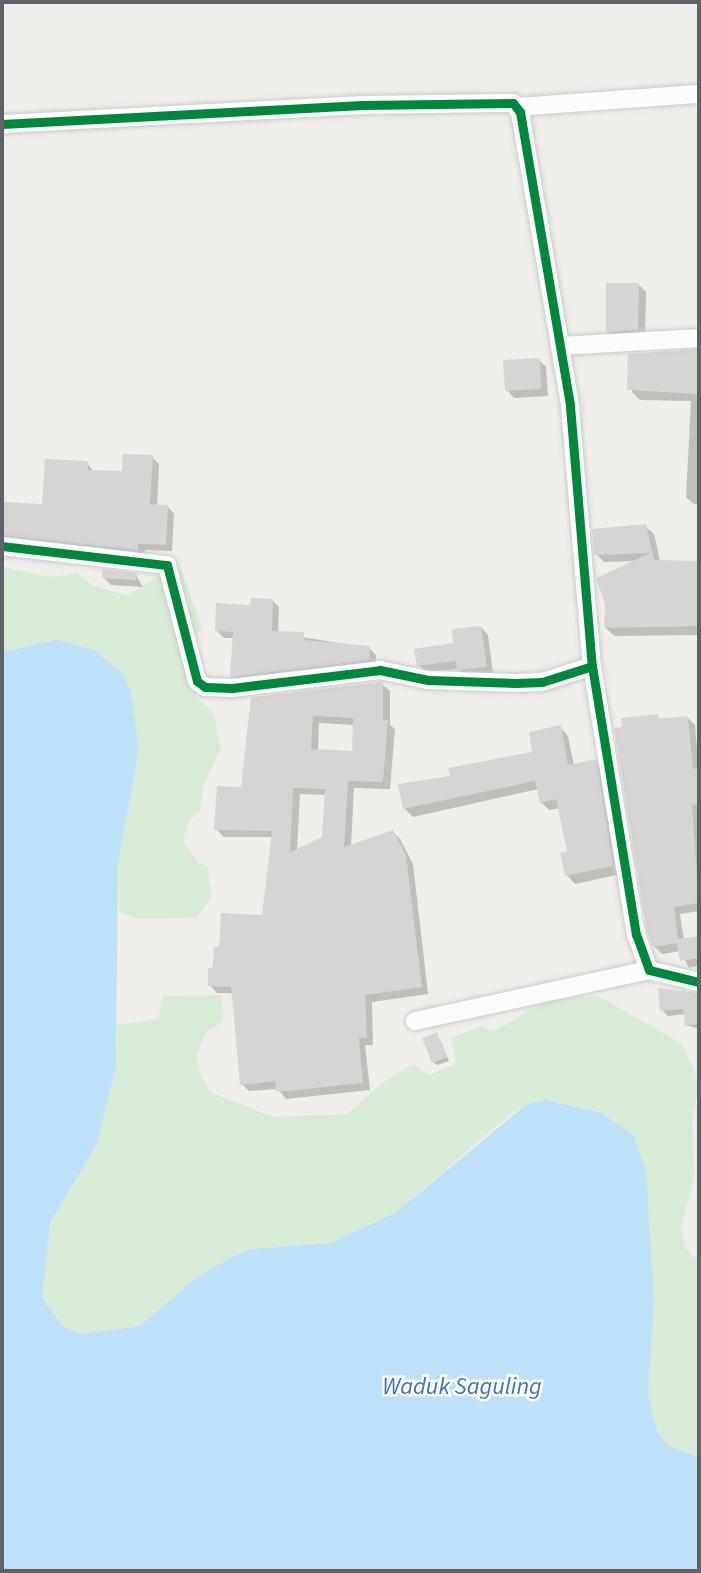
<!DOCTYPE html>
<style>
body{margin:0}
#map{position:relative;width:701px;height:1573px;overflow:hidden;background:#efeeea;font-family:"Source Sans 3",sans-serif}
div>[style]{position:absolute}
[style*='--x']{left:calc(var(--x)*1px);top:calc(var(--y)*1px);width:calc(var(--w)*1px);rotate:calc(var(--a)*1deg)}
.green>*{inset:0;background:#d8ebd6}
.water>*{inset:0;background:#bfe0f9}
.shadow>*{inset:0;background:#0003}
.building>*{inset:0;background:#d6d5d3}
.roads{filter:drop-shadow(0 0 2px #cbcccc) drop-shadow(0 0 2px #cbcccc)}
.street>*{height:18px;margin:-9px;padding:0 9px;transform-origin:9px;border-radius:9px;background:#fdfcfc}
.cycleway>*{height:9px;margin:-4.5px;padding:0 4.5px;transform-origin:4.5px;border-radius:4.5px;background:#00873e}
span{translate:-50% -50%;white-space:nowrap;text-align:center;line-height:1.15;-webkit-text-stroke:5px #fff;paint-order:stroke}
.water-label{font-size:24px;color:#4174aa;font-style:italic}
.frame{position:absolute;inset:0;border:4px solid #5f6368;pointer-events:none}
</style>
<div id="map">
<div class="green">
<div style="clip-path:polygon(2px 567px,51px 577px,78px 573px,91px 585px,128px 596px,153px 579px,181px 569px,203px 630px,193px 634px,196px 696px,214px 715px,221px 749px,204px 784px,200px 810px,188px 822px,183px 841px,198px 863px,207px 866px,212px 897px,196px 918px,138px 919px,119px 912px,118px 863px,139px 750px,58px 640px,2px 652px)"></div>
<div style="clip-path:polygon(222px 995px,223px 1022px,206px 1032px,196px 1057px,202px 1078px,210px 1092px,273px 1117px,348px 1114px,378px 1086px,413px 1064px,429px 1075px,456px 1064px,451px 1037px,481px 1027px,495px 1031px,548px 999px,598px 996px,681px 1043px,695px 1072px,698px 1091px,692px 1123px,695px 1176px,681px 1226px,684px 1245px,693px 1257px,699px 1255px,699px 1457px,668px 1446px,657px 1430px,648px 1394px,654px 1301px,618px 1123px,602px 1113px,547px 1100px,527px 1104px,511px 1114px,395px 1213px,366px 1229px,330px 1243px,251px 1249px,232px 1257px,197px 1277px,140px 1326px,82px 1334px,64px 1327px,42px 1298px,45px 1242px,50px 1223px,97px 1144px,116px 1067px,117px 1025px,159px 1019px,162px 996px)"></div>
</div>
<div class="water">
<div style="clip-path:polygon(57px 640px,95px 650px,123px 675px,131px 693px,139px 750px,118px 863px,116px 1067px,97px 1144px,50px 1223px,42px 1298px,64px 1327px,81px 1334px,140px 1326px,197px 1277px,232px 1257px,251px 1249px,331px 1243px,395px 1213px,527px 1104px,546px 1100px,602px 1113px,633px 1135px,646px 1170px,654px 1302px,648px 1394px,657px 1430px,668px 1446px,699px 1457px,699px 1571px,2px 1571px,2px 652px)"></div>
</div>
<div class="shadow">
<div style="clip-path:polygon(639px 285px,646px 292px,645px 337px,614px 338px,607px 331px)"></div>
<div style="clip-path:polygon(699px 348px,699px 504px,694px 504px,686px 497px,691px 401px,640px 400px,632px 392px,630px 355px,669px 356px)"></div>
<div style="clip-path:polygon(539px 360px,546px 367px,548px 396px,514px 398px,507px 390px)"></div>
<div style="clip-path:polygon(152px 457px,159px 464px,157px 506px,167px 506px,174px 514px,172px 551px,145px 550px,145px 556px,2px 544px,2px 503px,44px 506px,87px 463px,94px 472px,124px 473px)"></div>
<div style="clip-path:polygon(645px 526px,654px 534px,660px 561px,699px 562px,699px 635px,614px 636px,606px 628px,637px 561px,604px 562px,596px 554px)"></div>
<div style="clip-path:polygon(136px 575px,143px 587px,111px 585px,104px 578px)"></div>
<div style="clip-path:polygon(272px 600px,279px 607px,278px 633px,369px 648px,376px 655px,376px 666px,239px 683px,232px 676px,234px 638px,224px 638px,217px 631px,252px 607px)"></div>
<div style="clip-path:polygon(481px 627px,488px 635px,493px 673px,466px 676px,458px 669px,426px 672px,418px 665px)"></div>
<div style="clip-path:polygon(evenodd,382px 684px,390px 691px,390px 725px,395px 729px,390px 789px,354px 788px,351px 847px,393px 832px,400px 839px,413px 864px,428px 994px,372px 1002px,373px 1045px,365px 1045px,370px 1090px,286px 1099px,278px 1089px,249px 1091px,242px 1084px,234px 993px,217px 993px,210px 985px,215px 949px,264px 917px,273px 837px,224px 837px,216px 829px,242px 789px,253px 699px,382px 684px,319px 723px,355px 725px,353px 753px,318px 751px,319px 723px,382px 684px,300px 794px,326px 795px,324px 838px,297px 851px,300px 794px)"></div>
<div style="clip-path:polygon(688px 718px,695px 725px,699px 770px,699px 911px,680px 914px,684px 940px,699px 937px,699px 966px,689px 968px,680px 951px,662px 954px,654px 946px,623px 719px)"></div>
<div style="clip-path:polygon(560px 727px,568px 736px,574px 766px,595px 761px,603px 769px,621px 874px,575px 884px,567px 875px,569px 853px,560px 808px,549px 810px,541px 802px,538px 789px,413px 817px,405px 809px,452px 778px,534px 753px)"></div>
<div style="clip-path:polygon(698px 995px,699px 1029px,687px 1025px,685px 1014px,668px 1016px,662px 1010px)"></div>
<div style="clip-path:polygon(437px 1034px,449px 1061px,437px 1065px,433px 1062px)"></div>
</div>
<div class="building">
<div style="clip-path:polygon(606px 283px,639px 283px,638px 330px,606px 332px)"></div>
<div style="clip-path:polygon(698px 349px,698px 394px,627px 390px,628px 354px)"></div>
<div style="clip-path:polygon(540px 358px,541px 389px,505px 391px,503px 360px)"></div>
<div style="clip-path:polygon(123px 454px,153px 455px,150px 504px,168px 505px,166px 545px,138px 544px,138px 550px,2px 535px,2px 502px,42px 504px,45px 459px,88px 461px,88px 470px,122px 471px)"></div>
<div style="clip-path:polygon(646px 524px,654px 560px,699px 561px,699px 626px,604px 628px,605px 604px,596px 578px,650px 553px,594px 555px,592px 529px)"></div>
<div style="clip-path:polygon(102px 569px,137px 573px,136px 580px,102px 578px)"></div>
<div style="clip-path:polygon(251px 598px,273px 599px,272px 631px,304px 632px,304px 640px,370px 646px,369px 660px,230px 677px,233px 632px,215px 631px,216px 603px,250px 605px)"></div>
<div style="clip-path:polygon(481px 626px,487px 667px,457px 670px,456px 661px,417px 666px,414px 649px,453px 643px,452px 629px)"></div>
<div style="clip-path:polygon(evenodd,383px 682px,383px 720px,388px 720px,383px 782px,348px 781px,344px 847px,393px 830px,406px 855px,422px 987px,365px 995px,367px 1038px,359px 1038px,363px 1083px,276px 1092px,275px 1081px,240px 1085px,231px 987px,208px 986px,208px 968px,213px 968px,214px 947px,219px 948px,221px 913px,262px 915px,272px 831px,214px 830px,217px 786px,241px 787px,251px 697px,383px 682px,313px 716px,353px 718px,352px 751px,311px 749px,313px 716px,383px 682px,293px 788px,325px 789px,322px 837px,290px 852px,293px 788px)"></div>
<div style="clip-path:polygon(658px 714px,659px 719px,688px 716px,693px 769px,699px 767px,699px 804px,692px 805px,699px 903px,674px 907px,678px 939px,699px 936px,699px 958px,680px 961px,677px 943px,653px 947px,647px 931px,614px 728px,622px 727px,621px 718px)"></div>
<div style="clip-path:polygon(561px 725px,568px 765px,596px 759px,613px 866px,565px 876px,560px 853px,567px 851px,556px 799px,540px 803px,535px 781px,403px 809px,398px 784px,450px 776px,448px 768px,532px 752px,529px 732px)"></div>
<div style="clip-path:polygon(658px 988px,699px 993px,699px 1024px,685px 1026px,683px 1009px,660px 1011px)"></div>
<div style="clip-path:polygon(437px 1032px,447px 1057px,432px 1063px,422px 1038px)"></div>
</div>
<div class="roads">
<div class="street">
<div style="--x:517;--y:107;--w:182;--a:-4.1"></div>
<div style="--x:2;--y:124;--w:361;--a:-3"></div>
<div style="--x:363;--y:105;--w:150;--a:-0.8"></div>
<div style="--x:513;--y:103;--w:11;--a:52"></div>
<div style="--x:520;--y:112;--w:298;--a:80.3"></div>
<div style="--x:570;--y:406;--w:261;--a:85.2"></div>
<div style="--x:592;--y:666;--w:272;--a:80.7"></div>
<div style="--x:636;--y:934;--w:38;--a:70"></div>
<div style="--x:649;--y:970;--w:51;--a:13.5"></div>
<div style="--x:560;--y:346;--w:139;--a:-3.3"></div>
<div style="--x:2;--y:546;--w:166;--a:6.6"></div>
<div style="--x:167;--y:565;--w:120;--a:75.5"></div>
<div style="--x:197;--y:681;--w:10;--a:37"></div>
<div style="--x:205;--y:687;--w:27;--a:2"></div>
<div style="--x:232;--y:688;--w:149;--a:-6.9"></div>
<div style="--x:380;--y:670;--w:49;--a:11.8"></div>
<div style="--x:428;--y:680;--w:88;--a:2"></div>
<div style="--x:516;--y:683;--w:26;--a:-2"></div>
<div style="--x:542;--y:682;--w:52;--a:-17.7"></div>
<div style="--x:415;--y:1021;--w:239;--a:-12.3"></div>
</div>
</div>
<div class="cycleway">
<div style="--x:2;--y:124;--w:361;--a:-3"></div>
<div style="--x:363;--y:105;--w:150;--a:-0.8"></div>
<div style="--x:513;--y:103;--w:11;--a:52"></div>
<div style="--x:520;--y:112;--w:298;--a:80.3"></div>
<div style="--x:570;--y:406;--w:261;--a:85.2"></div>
<div style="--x:592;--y:666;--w:272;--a:80.7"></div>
<div style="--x:636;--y:934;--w:38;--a:70"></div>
<div style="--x:649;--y:970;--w:51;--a:13.5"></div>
<div style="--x:2;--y:546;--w:166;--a:6.6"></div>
<div style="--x:167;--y:565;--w:120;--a:75.5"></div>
<div style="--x:197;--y:681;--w:10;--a:37"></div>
<div style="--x:205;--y:687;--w:27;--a:2"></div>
<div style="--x:232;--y:688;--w:149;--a:-6.9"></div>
<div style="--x:380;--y:670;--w:49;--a:11.8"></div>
<div style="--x:428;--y:680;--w:88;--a:2"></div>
<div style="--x:516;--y:683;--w:26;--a:-2"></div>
<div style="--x:542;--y:682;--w:52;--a:-17.7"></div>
</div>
<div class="water-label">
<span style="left:462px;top:1387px">Waduk Saguling</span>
</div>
<div class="frame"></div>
</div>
